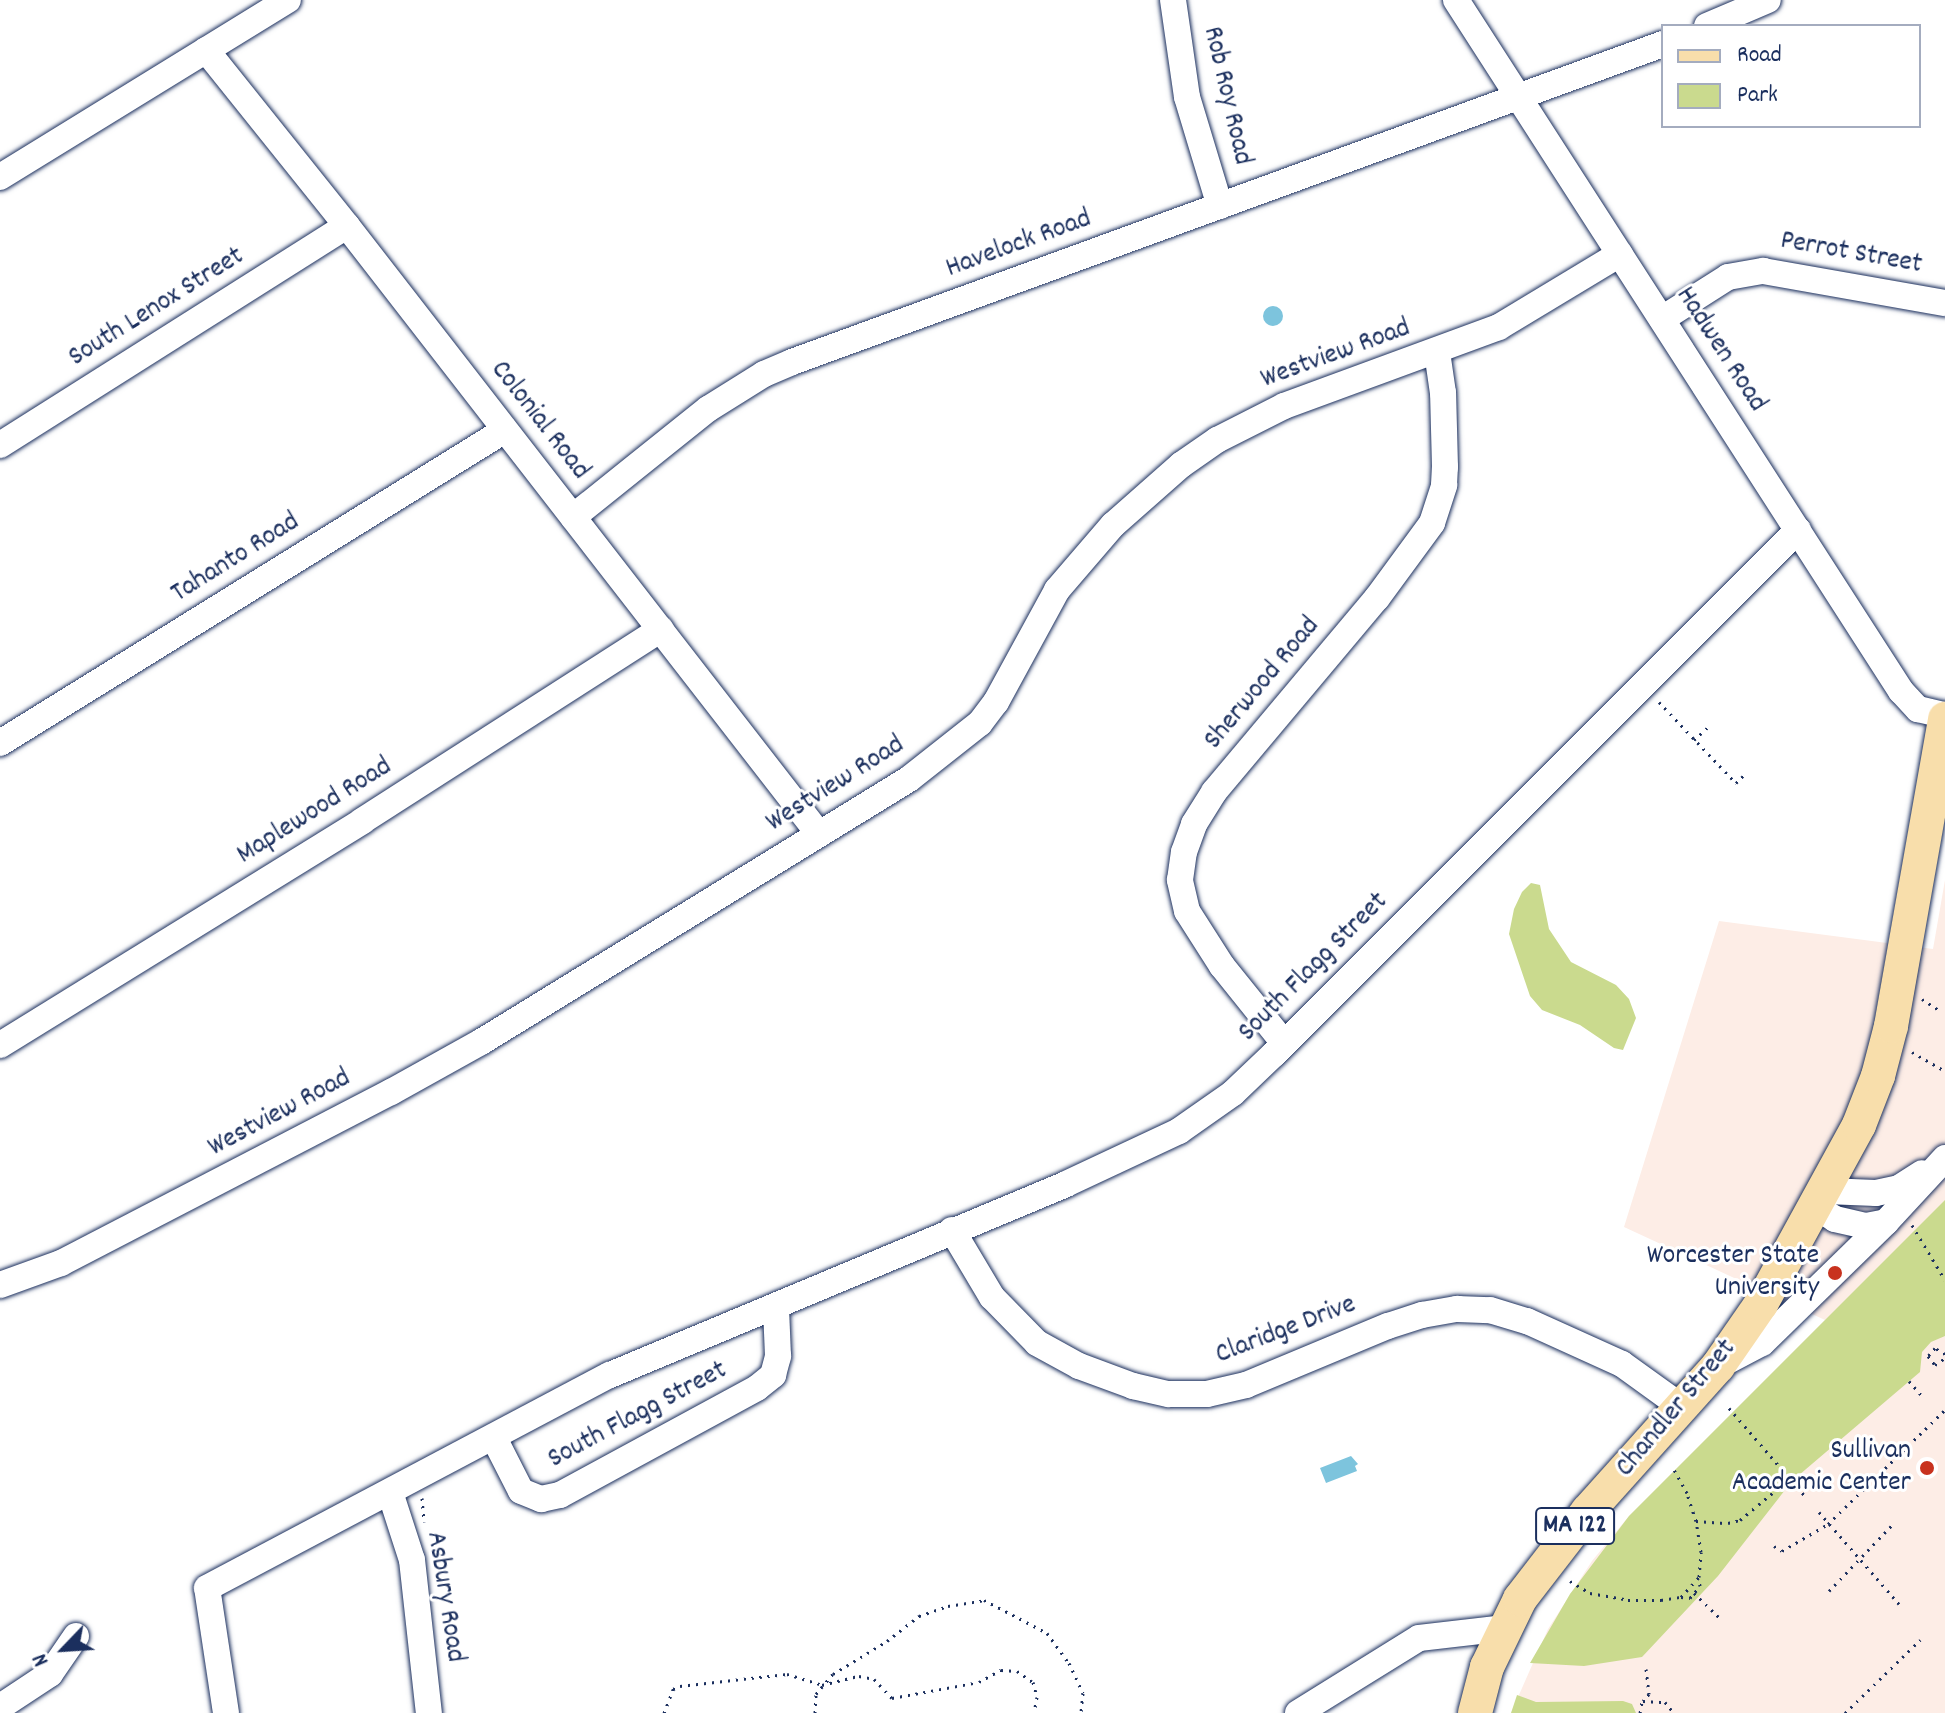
<!DOCTYPE html>
<style>
body{margin:0}
#map{position:relative;width:1945px;height:1713px;overflow:hidden;background:#fff;font-family:Dekko,sans-serif}
div>[style]{position:absolute}
[style*='--x']{left:calc(var(--x)*1px);top:calc(var(--y)*1px);width:calc(var(--w)*1px);rotate:calc(var(--a)*1deg)}
.built>*{inset:0;background:#fdede6}
.green>*{inset:0;background:#cada8e}
.water>*{inset:0;background:#7dc4dd}
.round{border-radius:50%}
.path>*{height:3px;margin-top:-1.5px;transform-origin:0;background:repeating-linear-gradient(90deg,#1b2f5e 0 2px,transparent 0 8px)}
.roads{filter:drop-shadow(0 0 2px #1b2f5e) drop-shadow(0 0 2px #1b2f5e)}
.minor>*{height:26px;margin:-13px;padding:0 13px;transform-origin:13px;border-radius:13px;background:#fff}
.major>*{height:34px;margin:-17px;padding:0 17px;transform-origin:17px;border-radius:17px;background:#f8deab}
.dots>*{width:22px;height:22px;translate:-50% -50%;box-sizing:border-box;border:4px solid #fff;border-radius:50%}
span{translate:-50% -50%;white-space:nowrap;text-align:center;line-height:1.15;-webkit-text-stroke:6px #fff;paint-order:stroke}
.shield-label span{padding:2px 6px;background:#fff;border:2px solid;border-radius:6px;-webkit-text-stroke-width:0}
.shield-label{font-size:26px;color:#1b2f5e;font-weight:700}
.street-label{font-size:28px;color:#1b2f5e}
.poi-label{font-size:28px;color:#1b2f5e}
.right{translate:-100% -50%;text-align:right}
.legend{position:absolute;left:1661px;top:24px;width:260px;height:104px;box-sizing:border-box;background:#fff;border:2px solid #a4acbf;margin:0;padding:10px 14px;list-style:none;font-size:24px;color:#1b2f5e}
.legend li{display:flex;align-items:center;gap:16px;height:40px}
.legend b{width:40px;border:2px solid #a4acbf}
.north{position:absolute;left:24px;top:1609px;width:80px;height:80px;-webkit-text-stroke:6px #fff;paint-order:stroke;rotate:245deg;font-size:22px;font-weight:700;line-height:32px;text-align:center;color:#1b2f5e}
.north::after{content:'';display:block;margin:auto;width:28px;height:36px;background:#1b2f5e;clip-path:polygon(50% 0,100% 100%,50% 72%,0 100%)}
</style>
<div id="map">
<div class="built">
<div style="clip-path:polygon(1945px 880px,1945px 1713px,1511px 1713px,1548px 1629px,1592px 1561px,1629px 1516px,1825px 1320px,1624px 1227px,1719px 921px,1933px 949px)"></div>
</div>
<div class="green">
<div style="clip-path:polygon(1531px 883px,1540px 885px,1549px 929px,1571px 962px,1616px 985px,1629px 999px,1636px 1018px,1623px 1050px,1614px 1048px,1580px 1025px,1542px 1010px,1530px 996px,1509px 934px,1514px 909px,1522px 892px)"></div>
<div style="clip-path:polygon(1945px 1200px,1945px 1336px,1931px 1342px,1922px 1352px,1920px 1372px,1792px 1481px,1718px 1576px,1642px 1657px,1584px 1666px,1530px 1663px,1570px 1594px,1629px 1516px)"></div>
<div style="clip-path:polygon(1517px 1695px,1536px 1702px,1623px 1701px,1632px 1704px,1636px 1713px,1511px 1713px)"></div>
</div>
<div class="water">
<div class="round" style="left:1263px;top:306px;width:20px;height:20px"></div>
<div style="clip-path:polygon(1351px 1456px,1358px 1464px,1355px 1466px,1357px 1471px,1326px 1483px,1320px 1468px)"></div>
</div>
<div class="path">
<div style="--x:1659;--y:702;--w:112;--a:46.5"></div>
<div style="--x:1736;--y:783;--w:13;--a:-45"></div>
<div style="--x:1694;--y:740;--w:19;--a:-43"></div>
<div style="--x:1922;--y:999;--w:20;--a:33"></div>
<div style="--x:1912;--y:1052;--w:38;--a:30"></div>
<div style="--x:1912;--y:1225;--w:64;--a:59"></div>
<div style="--x:1945;--y:1354;--w:12;--a:-149"></div>
<div style="--x:1935;--y:1348;--w:11;--a:131"></div>
<div style="--x:1928;--y:1356;--w:11;--a:52"></div>
<div style="--x:1935;--y:1365;--w:12;--a:-35"></div>
<div style="--x:1909;--y:1381;--w:18;--a:49"></div>
<div style="--x:1729;--y:1408;--w:115;--a:49.2"></div>
<div style="--x:422;--y:1498;--w:24;--a:85"></div>
<div style="--x:1819;--y:1512;--w:122;--a:49"></div>
<div style="--x:1696;--y:1521;--w:32;--a:4"></div>
<div style="--x:1728;--y:1523;--w:12;--a:-14"></div>
<div style="--x:1740;--y:1520;--w:62;--a:-39.8"></div>
<div style="--x:1774;--y:1546;--w:9;--a:32"></div>
<div style="--x:1782;--y:1551;--w:53;--a:-30.4"></div>
<div style="--x:1828;--y:1524;--w:163;--a:-44.3"></div>
<div style="--x:1570;--y:1581;--w:23;--a:31"></div>
<div style="--x:1590;--y:1593;--w:39;--a:10"></div>
<div style="--x:1628;--y:1600;--w:33;--a:0"></div>
<div style="--x:1661;--y:1600;--w:20;--a:-9"></div>
<div style="--x:1681;--y:1597;--w:27;--a:-48"></div>
<div style="--x:1699;--y:1577;--w:25;--a:-85"></div>
<div style="--x:1701;--y:1552;--w:31;--a:-99"></div>
<div style="--x:1696;--y:1521;--w:29;--a:-108"></div>
<div style="--x:1687;--y:1493;--w:31;--a:-119"></div>
<div style="--x:1829;--y:1591;--w:93;--a:-46.3"></div>
<div style="--x:1694;--y:1593;--w:35;--a:44"></div>
<div style="--x:1681;--y:1597;--w:9;--a:6"></div>
<div style="--x:1690;--y:1598;--w:16;--a:-50"></div>
<div style="--x:1700;--y:1586;--w:7;--a:-98"></div>
<div style="--x:1646;--y:1669;--w:25;--a:83"></div>
<div style="--x:1649;--y:1694;--w:9;--a:131"></div>
<div style="--x:1643;--y:1701;--w:22;--a:3"></div>
<div style="--x:1665;--y:1702;--w:14;--a:51"></div>
<div style="--x:664;--y:1713;--w:26;--a:-69"></div>
<div style="--x:673;--y:1689;--w:8;--a:-23"></div>
<div style="--x:680;--y:1686;--w:108;--a:-6.4"></div>
<div style="--x:787;--y:1674;--w:37;--a:17"></div>
<div style="--x:822;--y:1685;--w:38;--a:-14"></div>
<div style="--x:859;--y:1676;--w:15;--a:11"></div>
<div style="--x:874;--y:1679;--w:26;--a:47"></div>
<div style="--x:892;--y:1698;--w:88;--a:-10.4"></div>
<div style="--x:979;--y:1682;--w:25;--a:-29"></div>
<div style="--x:1001;--y:1670;--w:16;--a:4"></div>
<div style="--x:1017;--y:1671;--w:19;--a:35"></div>
<div style="--x:1033;--y:1682;--w:16;--a:75"></div>
<div style="--x:1037;--y:1697;--w:16;--a:101"></div>
<div style="--x:815;--y:1713;--w:19;--a:-87"></div>
<div style="--x:816;--y:1694;--w:26;--a:-50"></div>
<div style="--x:833;--y:1674;--w:63;--a:-31.4"></div>
<div style="--x:887;--y:1641;--w:41;--a:-38"></div>
<div style="--x:919;--y:1616;--w:31;--a:-19"></div>
<div style="--x:948;--y:1606;--w:36;--a:-9"></div>
<div style="--x:984;--y:1600;--w:71;--a:27.6"></div>
<div style="--x:1047;--y:1633;--w:37;--a:54"></div>
<div style="--x:1069;--y:1663;--w:33;--a:65"></div>
<div style="--x:1083;--y:1693;--w:20;--a:96"></div>
<div style="--x:1640;--y:1713;--w:11;--a:-80"></div>
<div style="--x:1845;--y:1713;--w:105;--a:-44.2"></div>
</div>
<div class="roads">
<div class="minor">
<div style="--x:1173;--y:0;--w:98;--a:81.8"></div>
<div style="--x:1187;--y:97;--w:114;--a:73.2"></div>
<div style="--x:1456;--y:0;--w:822;--a:57.22"></div>
<div style="--x:1901;--y:691;--w:25;--a:47"></div>
<div style="--x:1918;--y:709;--w:28;--a:13"></div>
<div style="--x:1707;--y:26;--w:66;--a:-23.1"></div>
<div style="--x:206;--y:50;--w:226;--a:51.3"></div>
<div style="--x:347;--y:226;--w:770;--a:52.18"></div>
<div style="--x:0;--y:177;--w:338;--a:-31.6"></div>
<div style="--x:1662;--y:319;--w:78;--a:-32.5"></div>
<div style="--x:1728;--y:277;--w:36;--a:-10"></div>
<div style="--x:1763;--y:271;--w:185;--a:10"></div>
<div style="--x:0;--y:445;--w:410;--a:-32.3"></div>
<div style="--x:573;--y:517;--w:173;--a:-38.7"></div>
<div style="--x:708;--y:409;--w:66;--a:-32"></div>
<div style="--x:764;--y:374;--w:30;--a:-23"></div>
<div style="--x:792;--y:362;--w:927;--a:-20.06"></div>
<div style="--x:0;--y:743;--w:594;--a:-31.79"></div>
<div style="--x:1284;--y:1043;--w:99;--a:-128.8"></div>
<div style="--x:1222;--y:966;--w:65;--a:-122.5"></div>
<div style="--x:1187;--y:911;--w:32;--a:-103"></div>
<div style="--x:1180;--y:880;--w:28;--a:-82"></div>
<div style="--x:1184;--y:852;--w:30;--a:-70"></div>
<div style="--x:1194;--y:824;--w:38;--a:-58"></div>
<div style="--x:1214;--y:792;--w:253;--a:-50"></div>
<div style="--x:1377;--y:598;--w:93;--a:-53.7"></div>
<div style="--x:1432;--y:523;--w:40;--a:-72"></div>
<div style="--x:1444;--y:485;--w:18;--a:-87"></div>
<div style="--x:1445;--y:467;--w:74;--a:-91.5"></div>
<div style="--x:1443;--y:393;--w:41;--a:-98.3"></div>
<div style="--x:0;--y:1045;--w:426;--a:-31.7"></div>
<div style="--x:362;--y:821;--w:355;--a:-32.7"></div>
<div style="--x:1826;--y:1191;--w:50;--a:2.3"></div>
<div style="--x:1876;--y:1193;--w:24;--a:-12"></div>
<div style="--x:1899;--y:1188;--w:27;--a:-33"></div>
<div style="--x:1815;--y:1206;--w:24;--a:33"></div>
<div style="--x:1835;--y:1219;--w:32;--a:13"></div>
<div style="--x:1866;--y:1226;--w:20;--a:-11"></div>
<div style="--x:1886;--y:1222;--w:87;--a:-47.3"></div>
<div style="--x:952;--y:1230;--w:78;--a:59.2"></div>
<div style="--x:992;--y:1297;--w:64;--a:45.6"></div>
<div style="--x:1037;--y:1343;--w:48;--a:28.7"></div>
<div style="--x:1079;--y:1366;--w:58;--a:20.3"></div>
<div style="--x:1133;--y:1386;--w:37;--a:13"></div>
<div style="--x:1169;--y:1394;--w:38;--a:0"></div>
<div style="--x:1207;--y:1394;--w:40;--a:-13"></div>
<div style="--x:1246;--y:1385;--w:154;--a:-22.6"></div>
<div style="--x:1388;--y:1326;--w:36;--a:-18"></div>
<div style="--x:1422;--y:1315;--w:36;--a:-10"></div>
<div style="--x:1457;--y:1309;--w:33;--a:2"></div>
<div style="--x:1490;--y:1310;--w:39;--a:17"></div>
<div style="--x:1527;--y:1321;--w:104;--a:24.4"></div>
<div style="--x:1622;--y:1364;--w:75;--a:35.8"></div>
<div style="--x:0;--y:1285;--w:65;--a:-19.8"></div>
<div style="--x:61;--y:1263;--w:372;--a:-27.4"></div>
<div style="--x:391;--y:1092;--w:103;--a:-29.1"></div>
<div style="--x:481;--y:1042;--w:502;--a:-31.57"></div>
<div style="--x:909;--y:779;--w:90;--a:-38.3"></div>
<div style="--x:980;--y:723;--w:26;--a:-53"></div>
<div style="--x:996;--y:702;--w:128;--a:-61.4"></div>
<div style="--x:1057;--y:590;--w:86;--a:-49.3"></div>
<div style="--x:1113;--y:525;--w:91;--a:-41.4"></div>
<div style="--x:1181;--y:465;--w:44;--a:-34.8"></div>
<div style="--x:1217;--y:440;--w:75;--a:-26.9"></div>
<div style="--x:1284;--y:406;--w:229;--a:-20.2"></div>
<div style="--x:1499;--y:327;--w:141;--a:-31.1"></div>
<div style="--x:1722;--y:1364;--w:45;--a:-27.7"></div>
<div style="--x:1762;--y:1343;--w:173;--a:-44.3"></div>
<div style="--x:494;--y:1438;--w:59;--a:63"></div>
<div style="--x:521;--y:1491;--w:22;--a:22"></div>
<div style="--x:541;--y:1499;--w:19;--a:-12"></div>
<div style="--x:560;--y:1495;--w:224;--a:-28.5"></div>
<div style="--x:757;--y:1388;--w:21;--a:-39"></div>
<div style="--x:773;--y:1375;--w:20;--a:-75"></div>
<div style="--x:778;--y:1356;--w:48;--a:-92.4"></div>
<div style="--x:390;--y:1492;--w:71;--a:72.1"></div>
<div style="--x:412;--y:1560;--w:154;--a:83.7"></div>
<div style="--x:0;--y:1707;--w:60;--a:-33.4"></div>
<div style="--x:50;--y:1674;--w:46;--a:-55.6"></div>
<div style="--x:226;--y:1713;--w:126;--a:-98.6"></div>
<div style="--x:207;--y:1588;--w:456;--a:-27.9"></div>
<div style="--x:610;--y:1375;--w:494;--a:-22.7"></div>
<div style="--x:1066;--y:1184;--w:125;--a:-25.1"></div>
<div style="--x:1179;--y:1131;--w:66;--a:-35.1"></div>
<div style="--x:1233;--y:1093;--w:57;--a:-43.6"></div>
<div style="--x:1274;--y:1054;--w:741;--a:-45"></div>
<div style="--x:1298;--y:1713;--w:142;--a:-31.8"></div>
<div style="--x:1419;--y:1638;--w:87;--a:-6.6"></div>
</div>
<div class="major">
<div style="--x:1475;--y:1713;--w:48;--a:-75.4"></div>
<div style="--x:1487;--y:1667;--w:76;--a:-64.1"></div>
<div style="--x:1520;--y:1599;--w:111;--a:-52.3"></div>
<div style="--x:1588;--y:1511;--w:195;--a:-48.1"></div>
<div style="--x:1718;--y:1366;--w:75;--a:-55.3"></div>
<div style="--x:1761;--y:1304;--w:204;--a:-61.3"></div>
<div style="--x:1859;--y:1125;--w:53;--a:-68.8"></div>
<div style="--x:1878;--y:1076;--w:52;--a:-75.4"></div>
<div style="--x:1891;--y:1026;--w:312;--a:-80"></div>
</div>
</div>
<div class="dots">
<div style="left:1835px;top:1273px;background:#c8321e"></div>
<div style="left:1927px;top:1468px;background:#c8321e"></div>
</div>
<div class="shield-label">
<span style="left:1575px;top:1526px">MA 122</span>
</div>
<div class="street-label">
<span style="left:1226px;top:96px;rotate:77deg">Rob Roy Road</span>
<span style="left:1019px;top:245px;rotate:-20deg">Havelock Road</span>
<span style="left:1851px;top:254px;rotate:10deg">Perrot Street</span>
<span style="left:157px;top:308px;rotate:-32deg">South Lenox Street</span>
<span style="left:1720px;top:350px;rotate:57deg">Hadwen Road</span>
<span style="left:1336px;top:355px;rotate:-20deg">Westview Road</span>
<span style="left:539px;top:421px;rotate:52deg">Colonial Road</span>
<span style="left:236px;top:559px;rotate:-32deg">Tahanto Road</span>
<span style="left:1263px;top:684px;rotate:-50deg">Sherwood Road</span>
<span style="left:836px;top:785px;rotate:-32deg">Westview Road</span>
<span style="left:315px;top:812px;rotate:-32deg">Maplewood Road</span>
<span style="left:1314px;top:968px;rotate:-45deg">South Flagg Street</span>
<span style="left:280px;top:1114px;rotate:-28deg">Westview Road</span>
<span style="left:1286px;top:1331px;rotate:-21deg">Claridge Drive</span>
<span style="left:1677px;top:1409px;rotate:-50deg">Chandler Street</span>
<span style="left:638px;top:1416px;rotate:-28deg">South Flagg Street</span>
<span style="left:444px;top:1597px;rotate:81deg">Asbury Road</span>
</div>
<div class="poi-label">
<span class="right" style="left:1819px;top:1273px">Worcester State<br>University</span>
<span class="right" style="left:1911px;top:1468px">Sullivan<br>Academic Center</span>
</div>
<ul class="legend">
<li><b style="height:10px;background:#f8deab"></b>Road</li>
<li><b style="height:22px;background:#cada8e"></b>Park</li>
</ul>
<div class="north">N</div>
</div>
